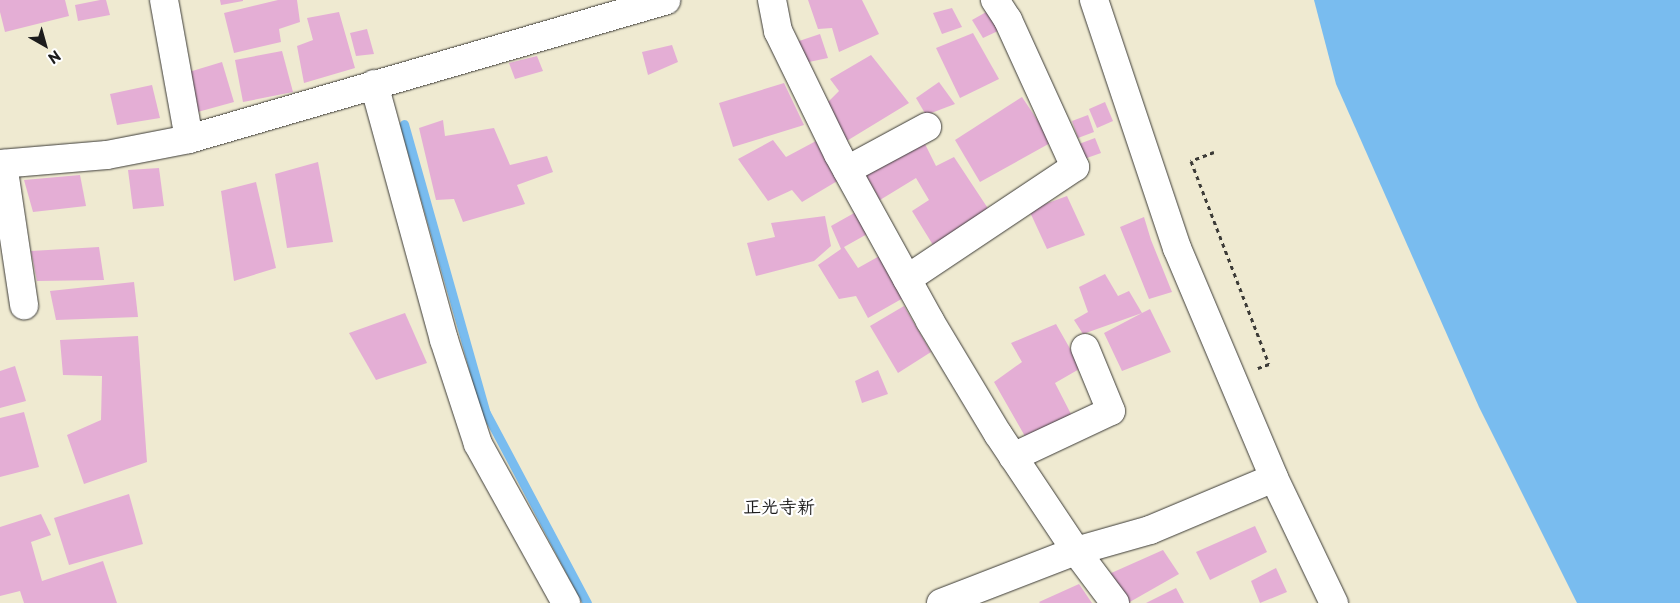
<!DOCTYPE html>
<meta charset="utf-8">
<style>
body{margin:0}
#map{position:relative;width:1680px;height:603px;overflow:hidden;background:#efead1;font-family:"Playpen Sans","Klee One",sans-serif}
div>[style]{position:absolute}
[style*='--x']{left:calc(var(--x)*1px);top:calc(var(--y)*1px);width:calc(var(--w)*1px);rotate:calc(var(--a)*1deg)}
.water>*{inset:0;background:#79bcef}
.stream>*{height:9px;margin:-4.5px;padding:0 4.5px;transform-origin:4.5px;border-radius:4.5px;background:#79bcef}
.building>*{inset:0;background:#e4aed5}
.path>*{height:3px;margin-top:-1.5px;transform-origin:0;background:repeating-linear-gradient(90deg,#3c3b37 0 4px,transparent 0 8px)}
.roads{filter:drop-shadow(0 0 1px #3c3b37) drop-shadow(0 0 1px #3c3b37)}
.minor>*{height:28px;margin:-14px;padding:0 14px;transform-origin:14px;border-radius:14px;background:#fff}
.tertiary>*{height:28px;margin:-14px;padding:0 14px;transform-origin:14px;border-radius:14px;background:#fff}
span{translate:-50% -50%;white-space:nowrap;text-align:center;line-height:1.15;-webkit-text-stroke:4.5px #fff;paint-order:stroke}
.quarter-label{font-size:18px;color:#1c1c1c;font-weight:700}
.north{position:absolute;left:20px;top:20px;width:50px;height:50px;-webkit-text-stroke:4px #fff;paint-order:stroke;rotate:142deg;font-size:14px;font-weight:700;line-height:20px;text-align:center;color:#1c1c1c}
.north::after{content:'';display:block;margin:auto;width:18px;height:22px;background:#1c1c1c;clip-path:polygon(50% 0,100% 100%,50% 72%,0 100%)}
</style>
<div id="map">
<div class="water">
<div style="clip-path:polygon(1314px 0,1680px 0,1680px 603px,1577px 603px,1479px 407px,1336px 84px)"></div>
</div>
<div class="stream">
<div style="--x:404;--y:124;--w:300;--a:74.2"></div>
<div style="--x:486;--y:413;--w:215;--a:62"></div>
</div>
<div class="building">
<div style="clip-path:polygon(0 0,65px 0,69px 16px,5px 32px,0 12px)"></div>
<div style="clip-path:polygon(100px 0,106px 0,110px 15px,78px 21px,75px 5px)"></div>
<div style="clip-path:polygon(220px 0,243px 0,243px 1px,221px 5px)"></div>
<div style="clip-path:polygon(278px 0,297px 0,300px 22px,279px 29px,281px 42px,234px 53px,224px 13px)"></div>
<div style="clip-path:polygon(808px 0,862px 0,879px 34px,839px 52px,832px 28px,818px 29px)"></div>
<div style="clip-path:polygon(952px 8px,962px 27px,942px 34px,933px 13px)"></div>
<div style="clip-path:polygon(988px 11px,1000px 30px,983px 38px,972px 20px)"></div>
<div style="clip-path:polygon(339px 12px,355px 68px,304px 83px,297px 46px,313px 40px,307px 18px)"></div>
<div style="clip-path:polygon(367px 29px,374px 54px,356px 56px,350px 33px)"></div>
<div style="clip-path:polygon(973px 33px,999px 79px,960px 98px,936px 48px)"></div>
<div style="clip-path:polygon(820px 34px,828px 58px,804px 63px,796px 42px)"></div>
<div style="clip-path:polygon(672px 45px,678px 62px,648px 75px,642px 52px)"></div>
<div style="clip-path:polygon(282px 51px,293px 92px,243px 102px,235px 60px)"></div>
<div style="clip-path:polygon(871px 55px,909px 103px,845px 142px,826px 104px,839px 91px,830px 79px)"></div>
<div style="clip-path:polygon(537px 56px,543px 71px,515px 79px,509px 63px)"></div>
<div style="clip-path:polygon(222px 62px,234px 102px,194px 113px,189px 72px)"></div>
<div style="clip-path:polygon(939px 82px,955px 104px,926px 115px,916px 98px)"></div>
<div style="clip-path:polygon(784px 83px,804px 125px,733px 147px,719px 103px)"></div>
<div style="clip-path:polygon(152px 85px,160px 118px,117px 125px,110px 94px)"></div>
<div style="clip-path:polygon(1022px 97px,1052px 142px,980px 182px,955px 140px)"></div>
<div style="clip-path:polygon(1105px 102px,1113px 121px,1097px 128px,1089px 109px)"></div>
<div style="clip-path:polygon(1088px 115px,1094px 132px,1078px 138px,1072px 121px)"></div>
<div style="clip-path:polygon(443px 120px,445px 136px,494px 128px,510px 165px,547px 156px,553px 172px,517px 185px,525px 204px,463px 222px,454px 199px,436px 200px,419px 128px)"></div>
<div style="clip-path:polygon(1095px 138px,1101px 153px,1084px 159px,1079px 144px)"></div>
<div style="clip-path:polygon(773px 140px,786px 157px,816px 141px,839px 180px,802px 202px,792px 190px,768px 201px,738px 159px)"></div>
<div style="clip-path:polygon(923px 140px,936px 166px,954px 157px,989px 210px,933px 245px,912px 211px,929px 200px,916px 178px,880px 200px,864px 172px)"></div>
<div style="clip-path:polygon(318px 162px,333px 242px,287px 248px,275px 174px)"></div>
<div style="clip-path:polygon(159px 168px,164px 206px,133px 209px,128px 170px)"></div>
<div style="clip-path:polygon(80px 175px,86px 206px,33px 212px,24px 180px)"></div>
<div style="clip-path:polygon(256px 182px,276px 268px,234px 281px,221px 191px)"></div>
<div style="clip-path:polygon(1067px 196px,1085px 235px,1047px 249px,1029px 210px)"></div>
<div style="clip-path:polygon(856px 212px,869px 233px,844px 247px,858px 268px,883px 254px,905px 297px,868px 318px,856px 296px,839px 299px,818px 265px,841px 249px,831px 226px)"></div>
<div style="clip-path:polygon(825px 216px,831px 246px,814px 261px,756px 276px,747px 243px,775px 237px,771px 223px)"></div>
<div style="clip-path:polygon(1144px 217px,1151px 240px,1172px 292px,1149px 299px,1120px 227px)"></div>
<div style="clip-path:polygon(99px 247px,104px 280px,37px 281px,31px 251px)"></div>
<div style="clip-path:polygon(1105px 274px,1118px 296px,1129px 291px,1142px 313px,1150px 309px,1171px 352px,1122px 371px,1104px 333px,1142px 313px,1083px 334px,1074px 320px,1088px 312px,1079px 287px)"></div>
<div style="clip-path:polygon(134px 282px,138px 317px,56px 320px,50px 291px)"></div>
<div style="clip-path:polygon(904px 306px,931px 352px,898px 373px,870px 326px)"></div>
<div style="clip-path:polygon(405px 313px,427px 363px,376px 380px,349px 333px)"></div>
<div style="clip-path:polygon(1056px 324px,1081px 368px,1055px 383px,1072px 416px,1026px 438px,994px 382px,1022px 362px,1011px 343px)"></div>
<div style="clip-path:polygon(138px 336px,147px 462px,84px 484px,67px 435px,101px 420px,102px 376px,63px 375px,60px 340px)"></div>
<div style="clip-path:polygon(15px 366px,26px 401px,0 408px,0 371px)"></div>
<div style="clip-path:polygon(878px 370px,888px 394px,862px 403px,855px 381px)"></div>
<div style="clip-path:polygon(24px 412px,39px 467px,0 477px,0 418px)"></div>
<div style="clip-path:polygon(129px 494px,143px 544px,69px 565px,54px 518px)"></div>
<div style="clip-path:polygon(41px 514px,51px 535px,31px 542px,42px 581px,103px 561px,117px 603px,24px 603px,20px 591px,0 596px,0 527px)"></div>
<div style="clip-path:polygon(1255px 526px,1267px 552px,1210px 580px,1196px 552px)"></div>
<div style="clip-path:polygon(1163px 550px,1179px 574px,1128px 603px,1109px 574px)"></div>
<div style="clip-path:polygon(1276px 568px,1287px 592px,1260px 603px,1251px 581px)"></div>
<div style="clip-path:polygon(1079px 584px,1092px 603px,1040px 603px,1039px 602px)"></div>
<div style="clip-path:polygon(1176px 588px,1184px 603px,1146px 603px)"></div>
</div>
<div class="path">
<div style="--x:1214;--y:152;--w:25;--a:159"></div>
<div style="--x:1191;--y:161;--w:217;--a:69"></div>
<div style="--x:1269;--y:364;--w:12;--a:160"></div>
</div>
<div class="roads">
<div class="minor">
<div style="--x:164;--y:0;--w:141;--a:79.8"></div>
<div style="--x:772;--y:0;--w:32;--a:79"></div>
<div style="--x:778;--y:31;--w:137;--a:64"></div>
<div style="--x:838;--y:154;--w:191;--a:61.1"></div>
<div style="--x:930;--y:321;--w:132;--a:59"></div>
<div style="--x:998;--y:434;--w:141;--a:56.3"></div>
<div style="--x:1076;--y:551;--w:65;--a:53.1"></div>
<div style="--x:374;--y:84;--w:265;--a:74.7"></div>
<div style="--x:444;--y:340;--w:109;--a:71.9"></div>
<div style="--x:478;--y:444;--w:182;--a:61"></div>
<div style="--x:0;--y:164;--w:107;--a:-4.8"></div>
<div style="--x:107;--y:155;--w:84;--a:-11"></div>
<div style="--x:189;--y:139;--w:497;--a:-16.2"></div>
<div style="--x:3;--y:164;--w:143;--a:81.5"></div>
<div style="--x:847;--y:170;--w:91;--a:-28.3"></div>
<div style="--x:907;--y:279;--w:202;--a:-33.7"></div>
<div style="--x:1075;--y:167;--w:162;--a:-114.5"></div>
<div style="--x:1008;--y:20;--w:24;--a:-123"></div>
<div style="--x:1013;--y:457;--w:108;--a:-25.1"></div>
<div style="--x:1111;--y:411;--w:68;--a:-112.4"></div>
<div style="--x:941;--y:603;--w:145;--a:-21.1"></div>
<div style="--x:1076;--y:551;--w:77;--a:-15.8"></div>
<div style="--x:1150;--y:530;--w:134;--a:-22.8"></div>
</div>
<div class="tertiary">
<div style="--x:1094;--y:0;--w:262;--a:71.5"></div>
<div style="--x:1177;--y:248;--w:250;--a:67.1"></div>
<div style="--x:1274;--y:478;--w:139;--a:64.4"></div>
</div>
</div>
<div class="quarter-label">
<span style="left:779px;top:506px">正光寺新</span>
</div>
<div class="north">N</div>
</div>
